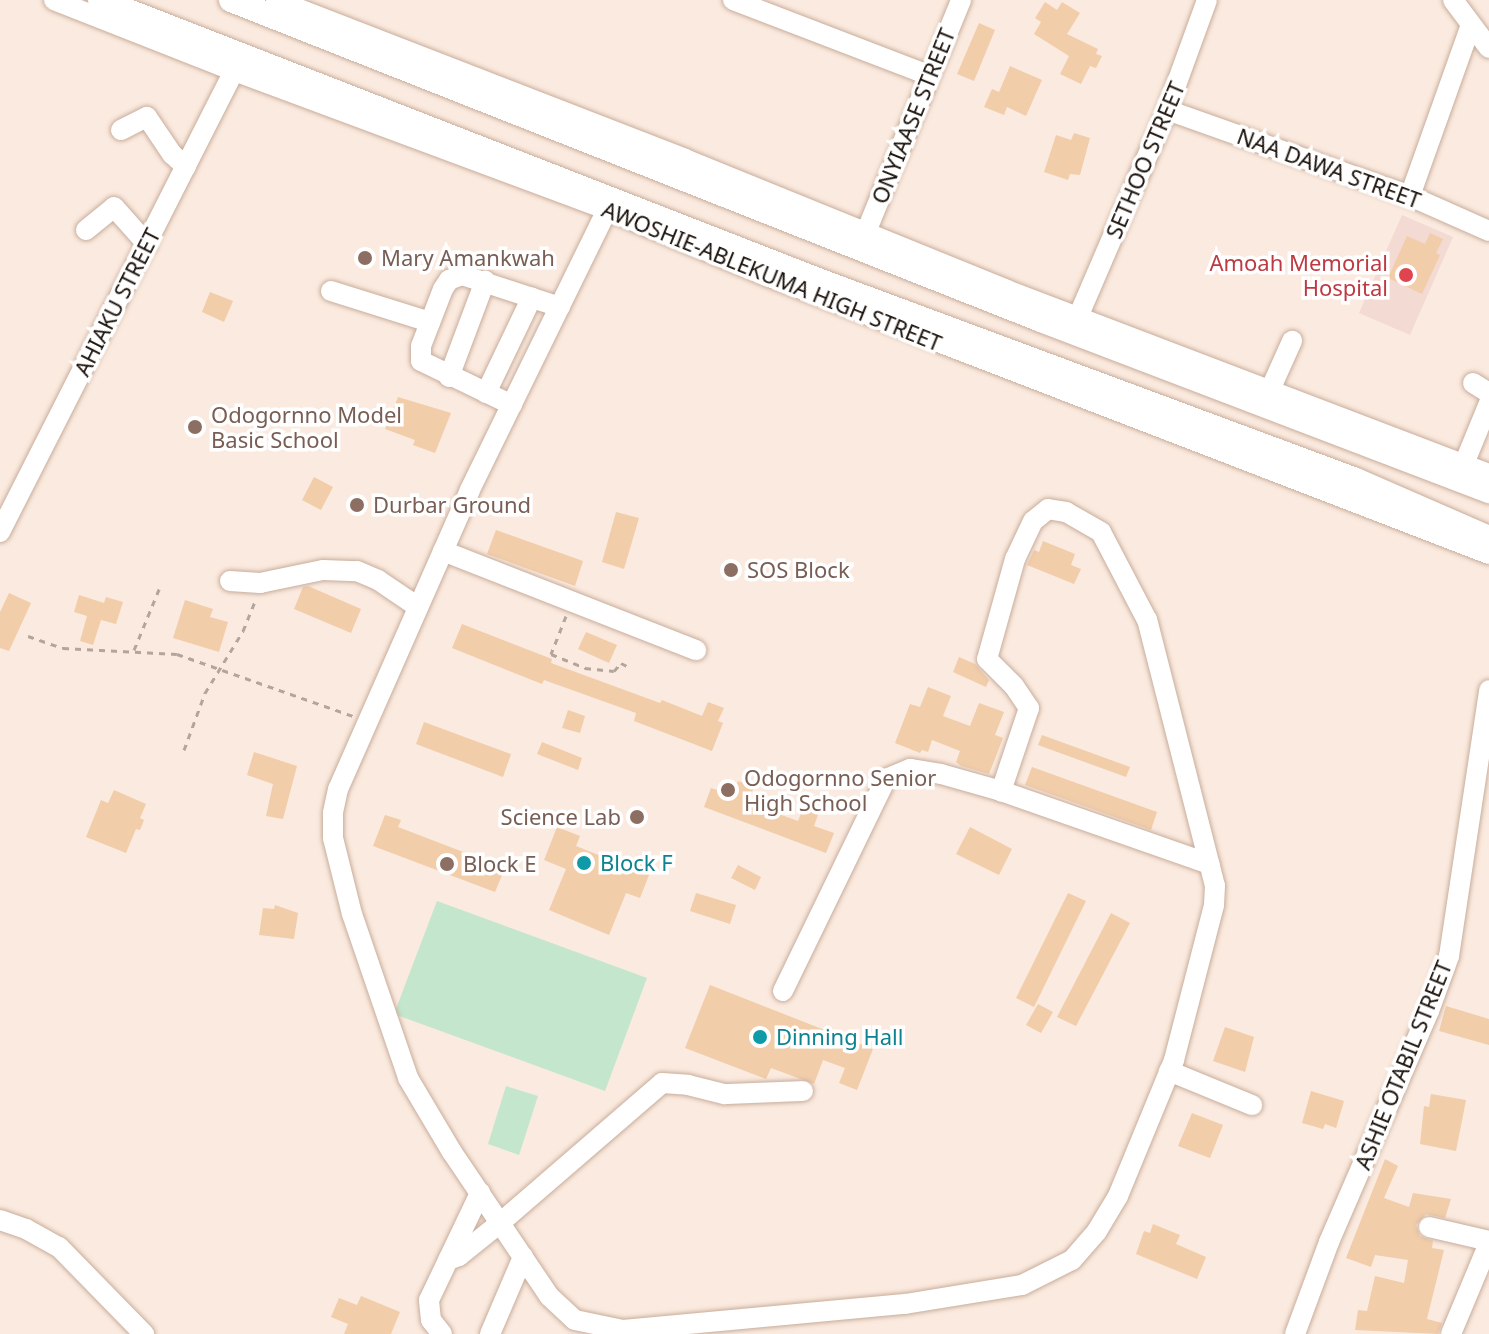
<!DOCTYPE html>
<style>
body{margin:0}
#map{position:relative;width:1489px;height:1334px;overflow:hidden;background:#fbeadf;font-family:"Noto Sans",sans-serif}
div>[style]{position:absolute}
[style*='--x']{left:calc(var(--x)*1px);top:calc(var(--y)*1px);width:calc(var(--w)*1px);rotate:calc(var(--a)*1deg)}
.medical>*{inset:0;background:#f3dad2}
.green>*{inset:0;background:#c3e6cd}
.building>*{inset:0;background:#f1cdaa}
.path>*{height:3px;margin-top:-1.5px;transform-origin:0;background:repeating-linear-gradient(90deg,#b4a59c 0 6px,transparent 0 12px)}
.roads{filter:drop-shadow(0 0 2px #c8ad9b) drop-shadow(0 0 2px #c8ad9b)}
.minor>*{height:20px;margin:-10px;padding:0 10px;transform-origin:10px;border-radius:10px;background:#fff}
.major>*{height:24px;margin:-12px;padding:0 12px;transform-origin:12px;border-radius:12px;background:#fff}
.dots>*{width:22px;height:22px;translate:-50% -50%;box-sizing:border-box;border:4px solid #fff;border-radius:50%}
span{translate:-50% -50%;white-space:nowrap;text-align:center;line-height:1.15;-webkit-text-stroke:7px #fff;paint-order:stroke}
.street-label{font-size:22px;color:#19100a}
.education-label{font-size:22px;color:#785e54}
.left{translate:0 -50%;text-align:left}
.right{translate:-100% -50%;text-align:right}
.health-label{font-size:22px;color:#be3a42}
.culture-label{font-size:22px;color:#0d838f}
</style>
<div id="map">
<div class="medical">
<div style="clip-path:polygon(1402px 215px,1453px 237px,1410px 335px,1359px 313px)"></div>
</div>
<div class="green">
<div style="clip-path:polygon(437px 901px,647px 978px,605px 1091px,394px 1014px)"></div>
<div style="clip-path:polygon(506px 1086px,538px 1096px,519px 1155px,488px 1144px)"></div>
</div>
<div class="building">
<div style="clip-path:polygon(1045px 2px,1057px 10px,1062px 2px,1080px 13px,1067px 34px,1098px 49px,1096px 54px,1102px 56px,1096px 68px,1090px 66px,1081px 84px,1060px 74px,1069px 56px,1034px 34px,1041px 22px,1035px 18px)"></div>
<div style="clip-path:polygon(979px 23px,995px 30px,974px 81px,957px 74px)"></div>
<div style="clip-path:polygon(1010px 66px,1042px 80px,1026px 116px,1007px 107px,1004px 115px,984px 107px,992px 89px,999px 92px)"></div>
<div style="clip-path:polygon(1074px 133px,1090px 138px,1080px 175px,1070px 174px,1068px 180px,1044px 172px,1056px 135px,1071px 140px)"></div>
<div style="clip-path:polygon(1430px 233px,1443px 239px,1436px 253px,1440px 255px,1422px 294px,1388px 278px,1407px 236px,1425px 244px)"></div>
<div style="clip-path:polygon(210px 292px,233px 301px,224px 322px,202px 312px)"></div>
<div style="clip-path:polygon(398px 397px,451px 413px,435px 453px,413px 445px,415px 440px,385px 429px)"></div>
<div style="clip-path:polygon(314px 477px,333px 487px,321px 510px,302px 500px)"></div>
<div style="clip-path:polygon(616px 512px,639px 518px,624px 569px,602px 562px)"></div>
<div style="clip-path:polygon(496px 530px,583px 561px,575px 586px,487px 554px)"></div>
<div style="clip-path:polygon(1043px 541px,1075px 554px,1071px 565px,1081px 569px,1074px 584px,1027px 565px,1034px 550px,1039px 552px)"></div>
<div style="clip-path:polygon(308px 586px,361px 609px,351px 633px,294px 609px,303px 587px)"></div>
<div style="clip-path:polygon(9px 593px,31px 603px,9px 651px,0 648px,0 612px)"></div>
<div style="clip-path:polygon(79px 595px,104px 603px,106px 597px,123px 602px,116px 624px,101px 620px,93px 645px,80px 641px,87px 616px,74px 612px)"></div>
<div style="clip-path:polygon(185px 600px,213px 609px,210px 617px,228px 622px,219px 652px,173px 638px)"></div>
<div style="clip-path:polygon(462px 624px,552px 659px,551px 663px,660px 703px,662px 700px,702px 716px,708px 702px,724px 708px,718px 721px,723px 723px,712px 751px,634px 721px,636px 713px,544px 680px,542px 684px,452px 648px)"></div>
<div style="clip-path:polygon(586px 632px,617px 645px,609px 663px,578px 649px)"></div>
<div style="clip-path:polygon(959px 657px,975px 664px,989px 680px,986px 687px,953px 672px)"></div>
<div style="clip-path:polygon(928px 687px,951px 696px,943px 716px,970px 726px,979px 703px,1004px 712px,995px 735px,1003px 738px,989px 774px,961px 766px,956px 762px,960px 751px,932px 740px,928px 752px,922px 750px,920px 753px,895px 743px,910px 704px,920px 707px)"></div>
<div style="clip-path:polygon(568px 710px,585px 716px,580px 733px,562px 728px)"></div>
<div style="clip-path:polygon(424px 722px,511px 754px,503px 777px,416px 744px)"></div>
<div style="clip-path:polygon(1042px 735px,1130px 767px,1126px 777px,1038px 745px)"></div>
<div style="clip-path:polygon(542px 742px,582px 758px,578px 770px,537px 754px)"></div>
<div style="clip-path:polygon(254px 752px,297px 766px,283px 819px,266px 816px,273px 784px,247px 775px)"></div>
<div style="clip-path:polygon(1032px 767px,1157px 812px,1151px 830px,1025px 785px)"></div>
<div style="clip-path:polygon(738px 781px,754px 787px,748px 803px,798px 821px,804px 806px,819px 812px,814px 826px,834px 833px,826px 853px,704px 807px,711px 788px,733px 795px)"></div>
<div style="clip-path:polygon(114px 790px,146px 804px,140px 818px,144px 820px,140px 830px,136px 829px,126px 853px,86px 837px,101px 800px,108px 803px)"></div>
<div style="clip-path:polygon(385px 815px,401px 820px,398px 827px,505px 868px,495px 892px,373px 846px)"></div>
<div style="clip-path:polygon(557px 827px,580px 836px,576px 846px,631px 868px,635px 858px,653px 865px,640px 898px,626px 893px,609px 935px,549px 910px,566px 869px,544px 860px)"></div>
<div style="clip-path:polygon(970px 827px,1012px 849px,999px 875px,956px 854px)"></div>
<div style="clip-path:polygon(738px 865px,761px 877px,755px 890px,731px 878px)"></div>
<div style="clip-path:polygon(696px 893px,736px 905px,730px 924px,690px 911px)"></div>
<div style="clip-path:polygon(1068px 893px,1086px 901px,1034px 1007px,1016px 998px)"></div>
<div style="clip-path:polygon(275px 905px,298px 913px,294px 939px,259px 935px,263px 908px,274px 909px)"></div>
<div style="clip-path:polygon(1111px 913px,1130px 923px,1076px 1026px,1057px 1017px)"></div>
<div style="clip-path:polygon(710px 985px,873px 1049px,857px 1090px,839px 1083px,845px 1068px,823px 1060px,814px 1084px,771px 1068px,766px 1079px,685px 1048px)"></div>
<div style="clip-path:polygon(1038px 1004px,1053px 1012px,1041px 1033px,1026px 1025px)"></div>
<div style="clip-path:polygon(1446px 1006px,1489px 1019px,1489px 1045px,1439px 1031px)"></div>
<div style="clip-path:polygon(1225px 1027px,1254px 1037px,1245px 1072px,1213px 1061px)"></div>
<div style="clip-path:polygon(1311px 1091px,1344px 1101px,1336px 1128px,1325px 1124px,1323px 1129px,1302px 1123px)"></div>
<div style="clip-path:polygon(1431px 1094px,1466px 1100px,1456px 1151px,1420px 1144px,1424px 1106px,1429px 1107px)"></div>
<div style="clip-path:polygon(1192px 1113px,1223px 1125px,1210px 1158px,1178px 1146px)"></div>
<div style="clip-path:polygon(1385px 1159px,1398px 1166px,1384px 1198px,1409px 1207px,1413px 1193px,1451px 1199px,1445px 1218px,1426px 1214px,1416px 1225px,1420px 1236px,1433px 1241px,1432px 1248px,1444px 1250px,1427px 1319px,1442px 1323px,1438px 1334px,1355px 1330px,1358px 1310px,1367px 1311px,1375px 1276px,1404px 1283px,1408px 1260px,1375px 1255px,1371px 1267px,1346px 1258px)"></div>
<div style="clip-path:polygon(1153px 1224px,1180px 1235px,1176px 1244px,1206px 1257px,1197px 1279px,1136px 1254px,1144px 1231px,1150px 1233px)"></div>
<div style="clip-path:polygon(361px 1296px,400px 1312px,391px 1334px,344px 1334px,348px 1324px,331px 1317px,339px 1298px,357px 1305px)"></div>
</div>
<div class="path">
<div style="--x:566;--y:616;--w:41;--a:111.5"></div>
<div style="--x:551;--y:654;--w:37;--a:22"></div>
<div style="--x:585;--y:668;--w:29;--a:6"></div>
<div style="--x:614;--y:671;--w:11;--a:-49"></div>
<div style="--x:621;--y:663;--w:11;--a:27"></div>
<div style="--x:28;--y:636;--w:37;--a:19"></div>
<div style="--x:63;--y:648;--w:114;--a:3"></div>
<div style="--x:177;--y:654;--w:187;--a:19.4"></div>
<div style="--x:134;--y:650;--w:68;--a:-67.6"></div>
<div style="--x:184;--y:750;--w:61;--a:-69.8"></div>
<div style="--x:205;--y:693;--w:73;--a:-58.5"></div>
<div style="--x:243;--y:631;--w:35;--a:-68"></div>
</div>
<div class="roads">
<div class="minor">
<div style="--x:54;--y:0;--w:193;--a:21.5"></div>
<div style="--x:234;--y:71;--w:398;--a:20.4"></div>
<div style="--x:607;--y:210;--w:173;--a:22.4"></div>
<div style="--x:767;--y:276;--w:774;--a:21.06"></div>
<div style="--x:276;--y:0;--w:439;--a:21.2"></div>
<div style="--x:685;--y:159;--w:348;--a:22.1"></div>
<div style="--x:1007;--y:290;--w:516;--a:20.89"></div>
<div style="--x:733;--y:0;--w:209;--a:21"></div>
<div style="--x:1453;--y:0;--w:60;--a:53.1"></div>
<div style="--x:1167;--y:110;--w:258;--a:19.5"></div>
<div style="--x:1410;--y:196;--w:86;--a:23.9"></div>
<div style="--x:121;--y:130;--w:29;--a:-27"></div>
<div style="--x:147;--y:117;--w:45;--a:56"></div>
<div style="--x:172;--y:154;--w:19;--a:43"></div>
<div style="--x:1410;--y:196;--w:182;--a:-70.4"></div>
<div style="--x:607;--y:210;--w:312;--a:116.1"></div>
<div style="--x:470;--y:490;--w:327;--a:113.8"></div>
<div style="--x:338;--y:789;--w:25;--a:102"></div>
<div style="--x:333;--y:813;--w:25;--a:90"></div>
<div style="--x:333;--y:838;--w:78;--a:76"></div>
<div style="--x:352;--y:914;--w:173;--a:71.1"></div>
<div style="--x:408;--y:1078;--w:86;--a:59.3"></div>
<div style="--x:452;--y:1152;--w:174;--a:56"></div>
<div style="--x:549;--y:1296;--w:35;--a:43"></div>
<div style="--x:575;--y:1320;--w:49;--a:11.8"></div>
<div style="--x:623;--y:1330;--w:283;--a:-5.3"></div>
<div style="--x:905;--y:1304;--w:119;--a:-9.2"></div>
<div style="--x:1022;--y:1285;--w:56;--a:-26.6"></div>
<div style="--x:1072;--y:1260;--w:38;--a:-49"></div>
<div style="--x:1097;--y:1231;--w:41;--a:-59"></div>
<div style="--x:1118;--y:1196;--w:147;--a:-67.6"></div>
<div style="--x:1174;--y:1060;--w:160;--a:-75.5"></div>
<div style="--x:1214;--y:905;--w:19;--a:-87"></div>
<div style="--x:1215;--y:886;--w:275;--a:-104.3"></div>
<div style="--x:1147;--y:620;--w:99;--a:-117.6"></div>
<div style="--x:1101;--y:532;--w:40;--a:-150.3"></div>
<div style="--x:1066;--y:512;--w:18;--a:-171"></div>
<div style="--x:1048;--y:509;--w:19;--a:141"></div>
<div style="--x:1033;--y:521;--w:42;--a:115.3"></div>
<div style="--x:1015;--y:559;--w:104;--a:105.6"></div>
<div style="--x:987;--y:659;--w:38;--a:45"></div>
<div style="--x:1014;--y:686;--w:27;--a:56"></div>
<div style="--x:1029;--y:708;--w:88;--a:108.6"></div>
<div style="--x:86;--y:230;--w:36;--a:-39"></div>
<div style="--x:114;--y:207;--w:50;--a:48.3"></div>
<div style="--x:866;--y:232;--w:251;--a:-67.7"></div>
<div style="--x:331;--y:291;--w:104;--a:17.4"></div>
<div style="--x:1078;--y:317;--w:225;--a:-66.7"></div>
<div style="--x:1167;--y:110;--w:117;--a:-70"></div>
<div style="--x:449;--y:377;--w:103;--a:-69.4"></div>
<div style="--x:1473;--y:383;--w:19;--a:32"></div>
<div style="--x:1270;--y:390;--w:54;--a:-65.8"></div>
<div style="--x:486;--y:393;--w:106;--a:-64.4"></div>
<div style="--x:512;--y:405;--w:101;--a:-154.2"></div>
<div style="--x:421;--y:361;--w:15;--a:-90"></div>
<div style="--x:421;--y:346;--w:61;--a:-68.9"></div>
<div style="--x:443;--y:289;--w:11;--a:-56"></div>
<div style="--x:449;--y:280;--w:14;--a:-21"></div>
<div style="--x:462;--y:275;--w:103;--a:18.1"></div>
<div style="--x:1464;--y:464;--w:66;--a:-67.7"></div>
<div style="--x:0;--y:532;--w:517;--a:-63.09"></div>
<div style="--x:443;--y:551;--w:272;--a:21.4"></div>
<div style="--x:230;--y:581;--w:30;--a:4"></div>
<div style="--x:260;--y:583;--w:64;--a:-11.7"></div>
<div style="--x:323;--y:570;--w:34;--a:2"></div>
<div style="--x:357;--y:571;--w:23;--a:23"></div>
<div style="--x:378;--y:580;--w:48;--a:34"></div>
<div style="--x:783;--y:991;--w:236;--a:-64.1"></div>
<div style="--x:886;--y:779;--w:26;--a:-23"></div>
<div style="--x:910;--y:769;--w:31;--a:9"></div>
<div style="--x:941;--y:774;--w:62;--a:15.8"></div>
<div style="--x:1001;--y:791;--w:221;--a:19.3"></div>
<div style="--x:1169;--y:1071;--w:90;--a:22.3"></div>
<div style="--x:0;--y:1220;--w:28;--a:19"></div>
<div style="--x:26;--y:1229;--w:38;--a:29"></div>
<div style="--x:59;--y:1247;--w:122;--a:45.7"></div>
<div style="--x:1429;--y:1227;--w:62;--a:13.1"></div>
<div style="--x:448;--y:1260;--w:12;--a:-20"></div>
<div style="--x:459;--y:1256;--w:53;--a:-38.8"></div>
<div style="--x:500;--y:1223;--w:214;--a:-40.8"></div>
<div style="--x:662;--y:1083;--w:26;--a:4"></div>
<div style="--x:688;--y:1085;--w:38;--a:14"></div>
<div style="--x:725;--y:1094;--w:78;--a:-2.2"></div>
<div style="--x:442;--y:1334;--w:18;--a:-128"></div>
<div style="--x:431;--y:1320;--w:20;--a:-96"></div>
<div style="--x:429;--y:1300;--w:119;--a:-64.5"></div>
<div style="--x:490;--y:1334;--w:84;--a:-66.8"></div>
<div style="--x:1295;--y:1334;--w:98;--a:-69.7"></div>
<div style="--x:1329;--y:1242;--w:252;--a:-66.6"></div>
<div style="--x:1429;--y:1011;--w:59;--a:-70"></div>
<div style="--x:1449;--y:956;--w:269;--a:-81.4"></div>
<div style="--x:1451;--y:1334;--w:99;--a:-67.3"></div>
</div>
<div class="major">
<div style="--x:100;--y:0;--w:779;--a:21.3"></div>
<div style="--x:826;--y:283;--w:565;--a:20.39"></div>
<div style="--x:1356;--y:480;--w:145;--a:23.6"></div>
<div style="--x:231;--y:0;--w:871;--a:21.56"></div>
<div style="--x:1041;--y:320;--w:480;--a:20.9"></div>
</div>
</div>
<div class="dots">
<div style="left:365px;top:258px;background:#8d6e63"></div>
<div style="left:1406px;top:275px;background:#e0444e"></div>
<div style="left:195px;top:427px;background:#8d6e63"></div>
<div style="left:357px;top:505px;background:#8d6e63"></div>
<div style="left:731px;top:570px;background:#8d6e63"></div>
<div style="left:728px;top:790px;background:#8d6e63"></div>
<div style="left:637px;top:817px;background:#8d6e63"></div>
<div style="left:584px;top:863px;background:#0f9aa8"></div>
<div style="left:447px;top:864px;background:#8d6e63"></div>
<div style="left:760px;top:1037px;background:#0f9aa8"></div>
</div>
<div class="street-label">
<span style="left:913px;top:116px;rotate:-68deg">ONYIAASE STREET</span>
<span style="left:1145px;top:160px;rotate:-67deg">SETHOO STREET</span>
<span style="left:1329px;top:168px;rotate:20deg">NAA DAWA STREET</span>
<span style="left:772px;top:276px;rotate:22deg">AWOSHIE-ABLEKUMA HIGH STREET</span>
<span style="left:117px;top:302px;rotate:-63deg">AHIAKU STREET</span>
<span style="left:1403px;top:1065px;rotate:-68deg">ASHIE OTABIL STREET</span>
</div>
<div class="education-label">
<span class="left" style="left:381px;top:258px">Mary Amankwah</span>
<span class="left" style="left:211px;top:427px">Odogornno Model<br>Basic School</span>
<span class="left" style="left:373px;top:505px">Durbar Ground</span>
<span class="left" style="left:747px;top:570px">SOS Block</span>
<span class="left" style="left:744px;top:790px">Odogornno Senior<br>High School</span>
<span class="right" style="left:621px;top:817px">Science Lab</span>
<span class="left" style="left:463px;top:864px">Block E</span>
</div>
<div class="health-label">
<span class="right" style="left:1388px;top:275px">Amoah Memorial<br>Hospital</span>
</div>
<div class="culture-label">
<span class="left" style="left:600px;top:863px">Block F</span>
<span class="left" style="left:776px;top:1037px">Dinning Hall</span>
</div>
</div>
